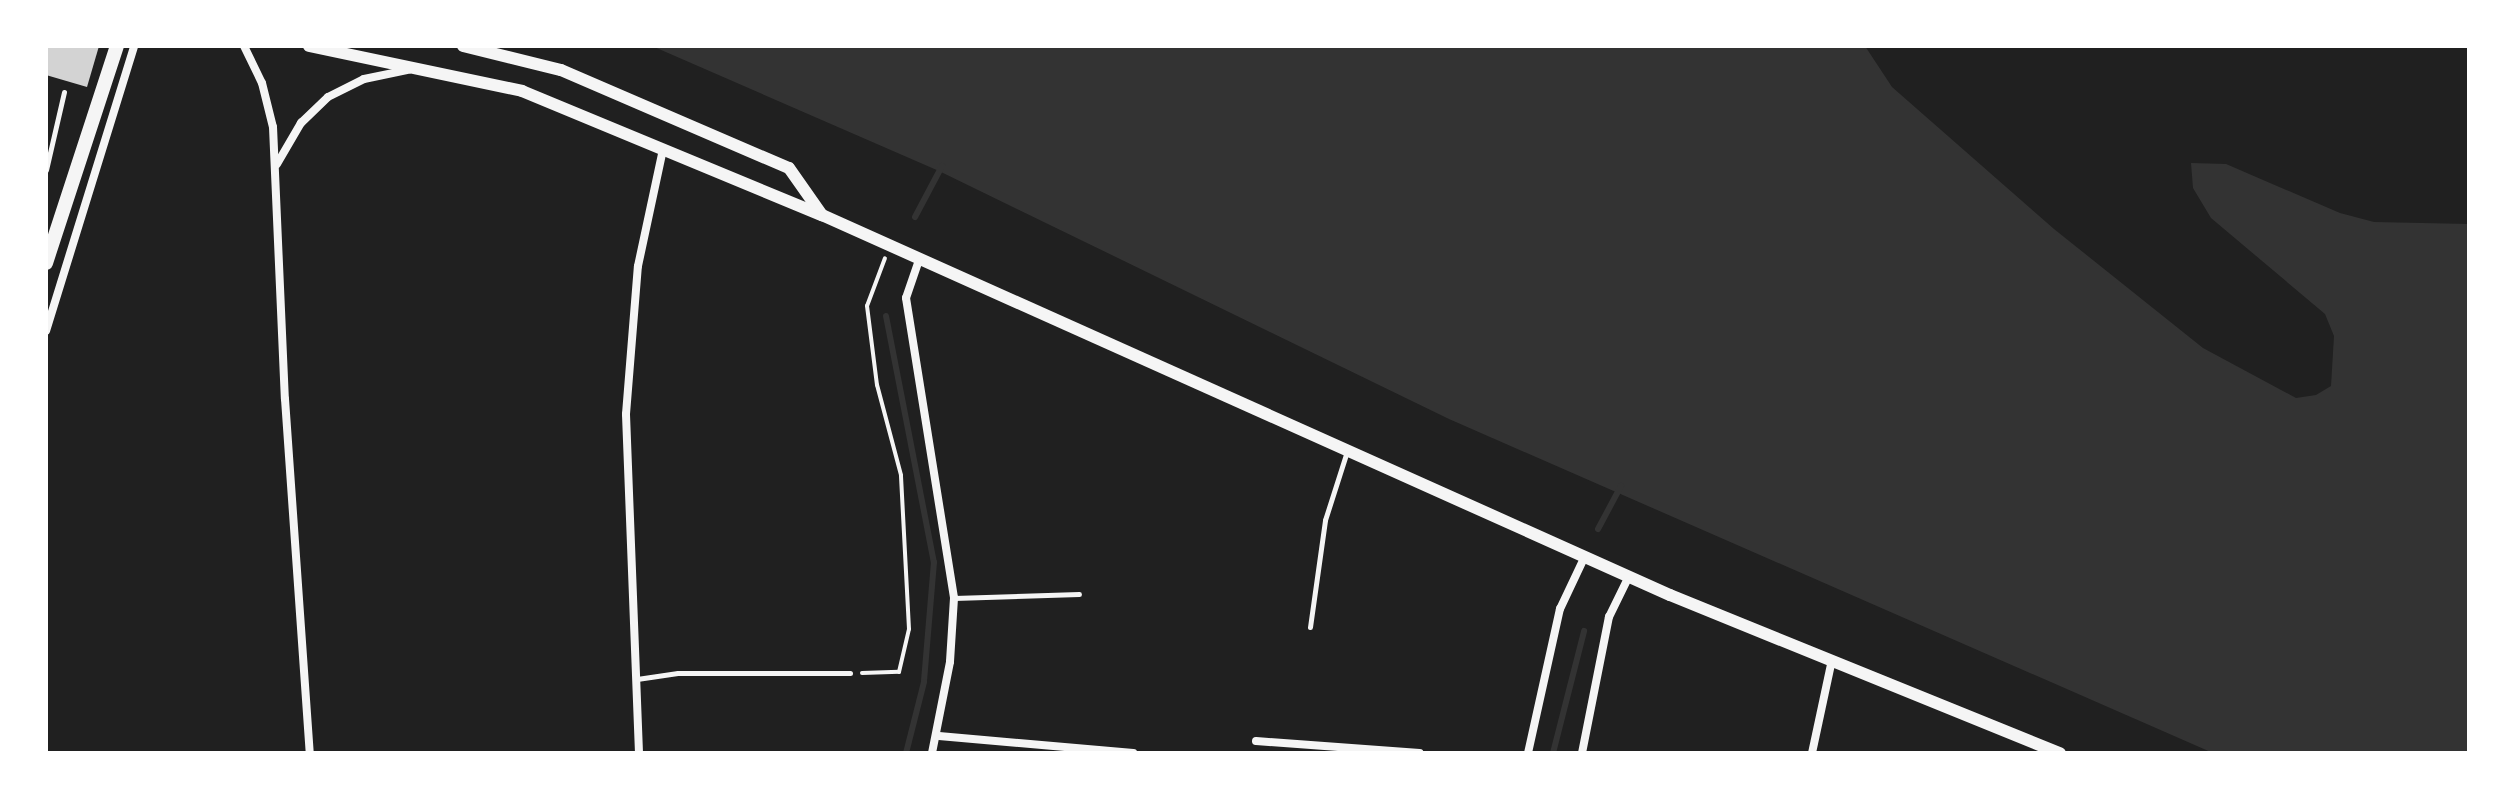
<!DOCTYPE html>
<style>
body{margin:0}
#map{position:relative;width:2515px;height:799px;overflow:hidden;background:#111;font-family:Lora,serif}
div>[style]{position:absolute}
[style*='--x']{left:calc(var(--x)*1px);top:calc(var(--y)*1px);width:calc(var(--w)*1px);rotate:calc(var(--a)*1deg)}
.green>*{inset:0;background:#202020}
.water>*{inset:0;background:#333}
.stream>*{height:6px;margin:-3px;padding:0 3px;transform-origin:3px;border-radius:3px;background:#333}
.building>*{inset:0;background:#d3d3d3}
.path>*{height:4px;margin:-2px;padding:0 2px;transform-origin:2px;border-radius:2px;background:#f5f5f5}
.service>*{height:5px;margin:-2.5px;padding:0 2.5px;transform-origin:2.5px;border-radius:2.5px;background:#f5f5f5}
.minor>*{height:8px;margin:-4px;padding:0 4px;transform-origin:4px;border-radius:4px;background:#f5f5f5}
.tertiary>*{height:12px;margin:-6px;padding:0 6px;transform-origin:6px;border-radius:6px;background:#f5f5f5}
.primary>*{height:14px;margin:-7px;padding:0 7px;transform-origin:7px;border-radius:7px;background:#f5f5f5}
span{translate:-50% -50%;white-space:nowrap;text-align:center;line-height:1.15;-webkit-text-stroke:6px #fff;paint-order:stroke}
.frame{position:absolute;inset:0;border:48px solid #fff;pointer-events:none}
</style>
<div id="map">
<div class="green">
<div style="clip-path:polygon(46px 46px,2469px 46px,2469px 753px,46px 753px)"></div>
</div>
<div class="water">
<div style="clip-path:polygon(652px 46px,1865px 46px,1892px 87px,2054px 229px,2203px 348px,2296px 398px,2316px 395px,2331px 386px,2334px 336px,2325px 314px,2211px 218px,2193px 188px,2191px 163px,2226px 164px,2340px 213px,2374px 222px,2469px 224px,2469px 753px,2213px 753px,1449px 419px,939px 171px)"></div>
</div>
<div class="stream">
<div style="--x:915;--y:217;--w:58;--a:-62.1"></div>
<div style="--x:886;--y:316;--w:251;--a:79"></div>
<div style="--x:934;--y:562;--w:120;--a:94.8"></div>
<div style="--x:924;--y:682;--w:73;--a:104.2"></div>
<div style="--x:1598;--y:529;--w:49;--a:-61.9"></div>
<div style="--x:1553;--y:753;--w:126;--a:-75.7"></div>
</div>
<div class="building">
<div style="clip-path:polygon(46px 46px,99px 46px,87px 87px,46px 75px)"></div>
</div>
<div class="path">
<div style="--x:862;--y:673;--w:37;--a:-2"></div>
<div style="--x:899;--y:672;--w:44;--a:-76.9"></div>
<div style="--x:909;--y:629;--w:154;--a:-93"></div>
<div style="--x:901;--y:475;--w:93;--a:-104.9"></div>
<div style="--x:877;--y:385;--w:80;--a:-97.2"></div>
<div style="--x:867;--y:306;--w:51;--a:-69.4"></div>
</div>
<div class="service">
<div style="--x:46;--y:170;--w:80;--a:-77"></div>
<div style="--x:954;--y:598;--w:125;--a:-1.8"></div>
<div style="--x:1310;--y:627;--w:108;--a:-82"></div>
<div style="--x:1325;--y:520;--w:72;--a:-72.3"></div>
<div style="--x:637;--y:679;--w:41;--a:-8.3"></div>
<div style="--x:678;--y:673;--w:172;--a:0"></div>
</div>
<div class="minor">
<div style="--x:244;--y:46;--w:41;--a:64.1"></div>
<div style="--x:262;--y:83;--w:45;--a:76"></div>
<div style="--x:273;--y:127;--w:272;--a:87.5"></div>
<div style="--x:285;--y:399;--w:355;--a:86"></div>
<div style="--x:277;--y:164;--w:48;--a:-59.7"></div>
<div style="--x:301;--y:123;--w:37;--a:-44"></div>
<div style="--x:328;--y:97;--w:40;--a:-26.6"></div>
<div style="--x:364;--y:79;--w:45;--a:-11.6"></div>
<div style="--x:919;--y:260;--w:40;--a:108.9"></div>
<div style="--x:906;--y:298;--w:304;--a:80.9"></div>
<div style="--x:954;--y:598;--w:64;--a:93.6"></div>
<div style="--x:950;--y:662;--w:93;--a:101.2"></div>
<div style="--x:46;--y:331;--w:298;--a:-72.8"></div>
<div style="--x:939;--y:736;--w:195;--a:5"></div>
<div style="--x:1256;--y:741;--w:164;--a:4.2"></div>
<div style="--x:639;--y:753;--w:339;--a:-92.2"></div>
<div style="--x:626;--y:414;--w:148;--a:-85.4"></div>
<div style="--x:638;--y:266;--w:120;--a:-77.9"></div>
<div style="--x:1528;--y:753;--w:148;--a:-77.5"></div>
<div style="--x:1560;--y:609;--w:59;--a:-64.7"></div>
<div style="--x:1582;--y:753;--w:139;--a:-78.8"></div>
<div style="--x:1609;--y:617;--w:46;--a:-64"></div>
<div style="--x:1812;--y:753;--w:91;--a:-77.9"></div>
</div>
<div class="tertiary">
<div style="--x:309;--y:46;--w:218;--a:11.9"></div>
<div style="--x:522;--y:91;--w:325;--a:22.5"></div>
<div style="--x:822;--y:215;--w:929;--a:24.14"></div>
<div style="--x:1670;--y:595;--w:421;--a:22.1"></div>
<div style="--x:463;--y:46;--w:101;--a:13.8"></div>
<div style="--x:561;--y:70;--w:248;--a:23.3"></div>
<div style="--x:789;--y:168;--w:57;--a:54.9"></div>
</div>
<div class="primary">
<div style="--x:46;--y:263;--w:228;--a:-71.9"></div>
</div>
<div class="frame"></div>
</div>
